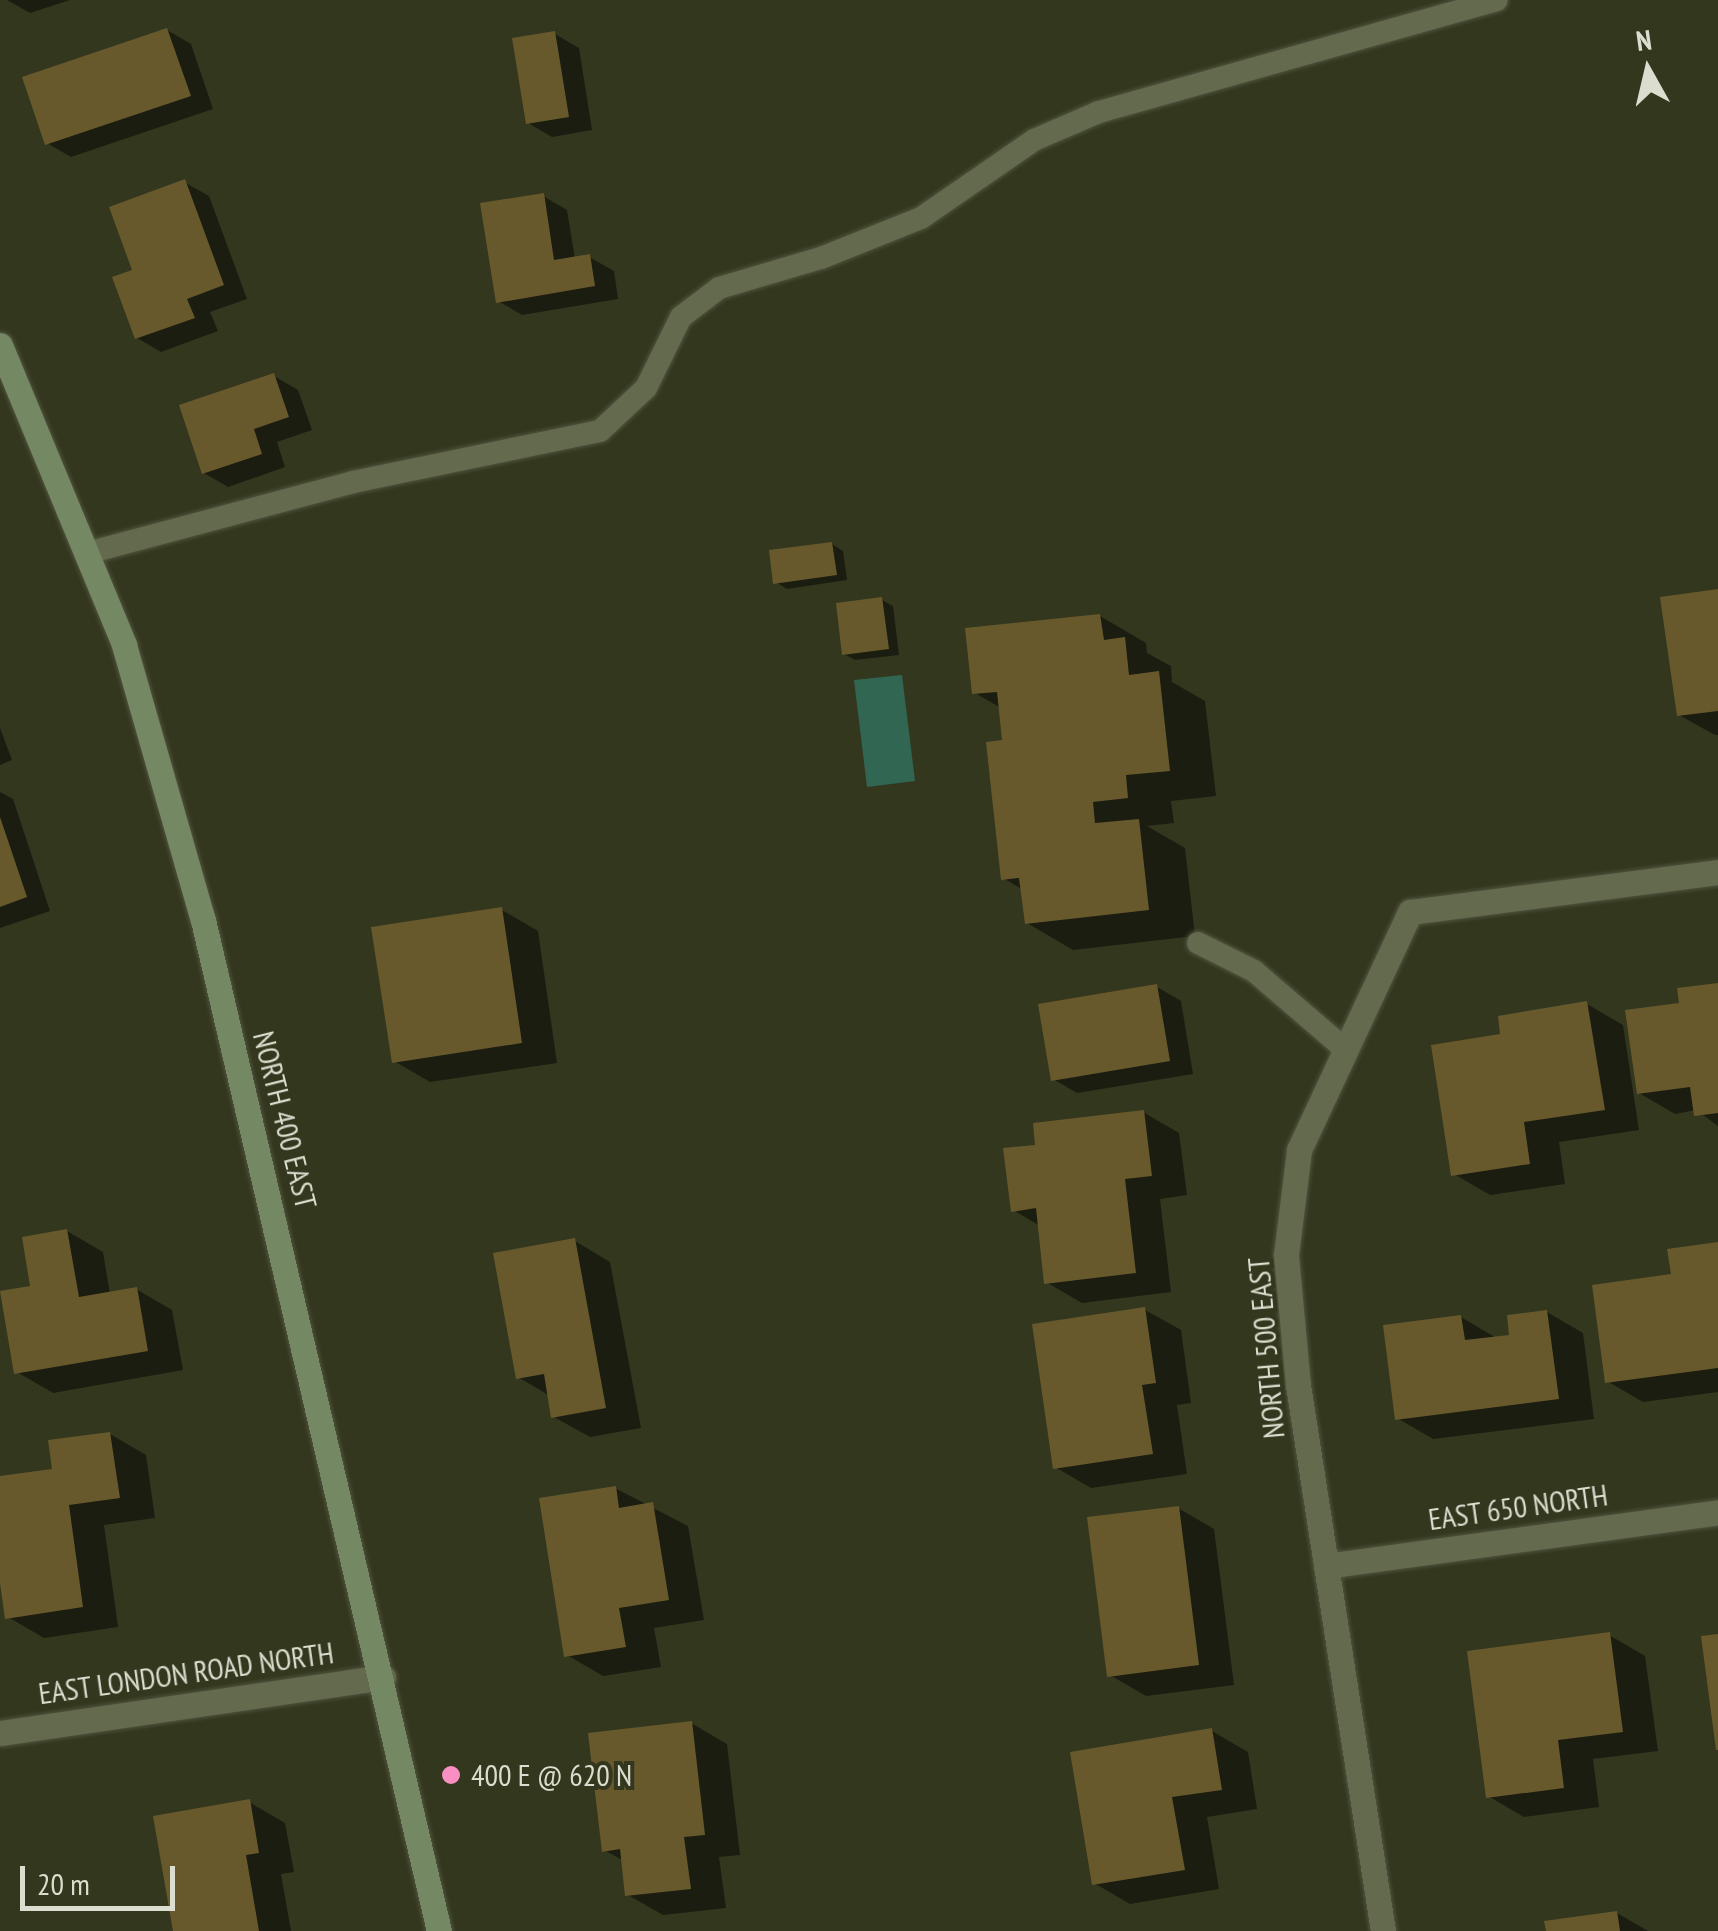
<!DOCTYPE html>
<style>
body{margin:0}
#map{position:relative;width:1718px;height:1931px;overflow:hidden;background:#33371e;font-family:"PT Sans Narrow",sans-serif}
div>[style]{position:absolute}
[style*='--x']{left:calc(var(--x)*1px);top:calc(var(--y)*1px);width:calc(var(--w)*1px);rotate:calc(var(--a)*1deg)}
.water>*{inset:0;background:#316653}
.shadow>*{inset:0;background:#0007}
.building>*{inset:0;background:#68592d}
.roads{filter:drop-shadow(0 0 2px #51543e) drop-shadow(0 0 2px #51543e)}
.lane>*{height:22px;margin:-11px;padding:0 11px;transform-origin:11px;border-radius:11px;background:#646a4e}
.street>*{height:25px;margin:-12.5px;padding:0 12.5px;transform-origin:12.5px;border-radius:12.5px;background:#646a4e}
.secondary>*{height:25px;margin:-12.5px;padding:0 12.5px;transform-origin:12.5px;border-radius:12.5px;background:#748864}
.dots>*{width:28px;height:28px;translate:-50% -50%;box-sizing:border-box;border:5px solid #33371e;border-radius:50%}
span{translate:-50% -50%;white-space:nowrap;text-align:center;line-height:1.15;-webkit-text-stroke:8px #33371e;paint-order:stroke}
.street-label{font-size:30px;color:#dbdecf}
.poi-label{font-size:30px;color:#dbdecf}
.left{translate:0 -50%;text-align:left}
.north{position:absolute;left:1598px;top:20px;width:100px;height:100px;-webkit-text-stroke:8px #33371e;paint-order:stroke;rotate:352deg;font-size:28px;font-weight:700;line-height:40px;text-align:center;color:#dbdecf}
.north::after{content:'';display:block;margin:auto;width:35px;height:45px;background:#dbdecf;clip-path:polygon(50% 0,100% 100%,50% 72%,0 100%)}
.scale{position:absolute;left:20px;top:1866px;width:155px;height:45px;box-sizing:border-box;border:5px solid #dbdecf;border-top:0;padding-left:12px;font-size:30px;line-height:35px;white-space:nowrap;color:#dbdecf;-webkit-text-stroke:8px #33371e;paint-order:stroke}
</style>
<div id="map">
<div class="water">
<div style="clip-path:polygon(902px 675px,915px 781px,867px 787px,854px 680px)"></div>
</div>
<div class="shadow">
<div style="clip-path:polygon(7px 0,70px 0,30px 13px)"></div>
<div style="clip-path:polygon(167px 30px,191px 44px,213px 109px,71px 157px,47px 143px)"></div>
<div style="clip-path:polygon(555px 34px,579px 48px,592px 130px,552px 137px,528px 123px)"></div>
<div style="clip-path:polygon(184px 182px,209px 196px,247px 299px,210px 312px,218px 331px,161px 352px,137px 338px,135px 272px)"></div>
<div style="clip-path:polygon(543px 196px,567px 210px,575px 259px,589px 257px,614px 271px,618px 299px,522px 315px,498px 301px)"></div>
<div style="clip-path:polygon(274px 376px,298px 390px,312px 430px,277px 442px,285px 467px,228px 487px,204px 473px)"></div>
<div style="clip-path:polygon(832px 544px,843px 551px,847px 580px,787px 589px,776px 582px)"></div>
<div style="clip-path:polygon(1718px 591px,1718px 735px,1715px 735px,1679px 715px)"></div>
<div style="clip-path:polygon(882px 600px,893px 606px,899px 655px,855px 660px,844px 654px)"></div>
<div style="clip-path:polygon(1100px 616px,1146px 643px,1147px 653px,1171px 666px,1172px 682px,1205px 701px,1216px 796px,1171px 801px,1174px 823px,1147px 826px,1185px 848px,1195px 936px,1073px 950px,1027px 923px,1023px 890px,1003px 878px,1005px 743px,1001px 708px,975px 693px)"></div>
<div style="clip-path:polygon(0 728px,12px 760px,0 765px)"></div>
<div style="clip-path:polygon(0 792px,13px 799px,50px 911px,0 928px)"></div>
<div style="clip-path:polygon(502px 910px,538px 931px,557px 1063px,430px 1082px,394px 1061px)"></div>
<div style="clip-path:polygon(1718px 985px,1718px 1126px,1696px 1110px,1675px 1114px,1639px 1093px,1682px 1005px)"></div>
<div style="clip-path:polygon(1157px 987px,1181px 1001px,1193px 1074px,1077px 1093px,1053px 1079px)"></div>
<div style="clip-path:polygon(1587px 1004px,1623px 1025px,1639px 1130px,1559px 1142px,1565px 1184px,1490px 1195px,1454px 1174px,1503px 1036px)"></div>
<div style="clip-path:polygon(1143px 1112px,1179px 1133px,1187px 1195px,1160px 1199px,1171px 1292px,1082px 1303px,1046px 1282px,1040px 1226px,1013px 1210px)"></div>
<div style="clip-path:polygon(67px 1231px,103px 1252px,110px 1294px,136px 1289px,172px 1310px,183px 1370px,53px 1393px,17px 1372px,33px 1288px)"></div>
<div style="clip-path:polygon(575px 1241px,610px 1262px,641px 1428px,590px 1437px,554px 1417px,550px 1396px,518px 1377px)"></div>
<div style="clip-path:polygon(1718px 1245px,1718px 1392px,1643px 1402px,1607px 1381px,1673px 1276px)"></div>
<div style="clip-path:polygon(1145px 1310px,1181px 1330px,1191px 1403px,1177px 1405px,1187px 1474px,1091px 1488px,1055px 1467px)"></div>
<div style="clip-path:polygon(1547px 1312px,1583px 1333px,1594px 1419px,1433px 1439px,1397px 1418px,1461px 1317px,1498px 1339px,1512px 1337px)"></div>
<div style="clip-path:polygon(110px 1434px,146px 1455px,155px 1518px,104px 1525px,118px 1627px,44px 1638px,8px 1617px,0 1566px,0 1478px,54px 1471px)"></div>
<div style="clip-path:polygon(615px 1488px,688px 1526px,704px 1620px,654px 1628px,661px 1667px,603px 1676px,567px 1655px)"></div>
<div style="clip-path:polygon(1178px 1508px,1214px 1529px,1234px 1685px,1146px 1696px,1110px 1675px)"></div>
<div style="clip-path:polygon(1609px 1635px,1645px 1656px,1658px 1751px,1593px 1759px,1599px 1807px,1524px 1817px,1488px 1796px)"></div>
<div style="clip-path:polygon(691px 1723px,727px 1744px,740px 1855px,719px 1857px,726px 1908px,663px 1915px,628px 1895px,624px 1861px,604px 1850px)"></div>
<div style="clip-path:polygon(1212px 1731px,1248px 1752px,1257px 1809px,1207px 1817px,1219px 1889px,1130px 1904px,1094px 1883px)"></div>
<div style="clip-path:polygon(249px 1802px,285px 1823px,294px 1872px,281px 1874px,291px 1931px,176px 1931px)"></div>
<div style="clip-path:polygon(1617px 1913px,1648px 1931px,1548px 1931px)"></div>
</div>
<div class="building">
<div style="clip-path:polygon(167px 28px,191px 96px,45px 145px,22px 77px)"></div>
<div style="clip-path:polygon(555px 31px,569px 117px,526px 124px,512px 38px)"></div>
<div style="clip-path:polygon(185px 179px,224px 285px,187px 299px,195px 318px,135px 339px,112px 277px,132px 270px,109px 207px)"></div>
<div style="clip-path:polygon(544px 193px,554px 260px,590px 254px,595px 286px,496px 303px,480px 203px)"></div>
<div style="clip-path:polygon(274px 373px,289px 417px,254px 429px,262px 454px,202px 474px,179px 405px)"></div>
<div style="clip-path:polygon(832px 542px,837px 575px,773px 584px,769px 550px)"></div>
<div style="clip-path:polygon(1718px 589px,1718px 711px,1677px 716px,1660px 597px)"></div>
<div style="clip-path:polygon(882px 597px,889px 649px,842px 655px,836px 603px)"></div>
<div style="clip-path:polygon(1100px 614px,1104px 640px,1125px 637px,1129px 675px,1159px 671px,1170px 771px,1126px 775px,1128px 798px,1093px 802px,1095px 823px,1139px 819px,1149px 910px,1025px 924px,1019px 878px,1001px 880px,986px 742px,1002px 740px,997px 692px,972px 694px,965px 628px)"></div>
<div style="clip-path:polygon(0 817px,27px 897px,0 907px)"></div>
<div style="clip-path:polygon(502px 907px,522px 1043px,392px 1063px,371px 927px)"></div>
<div style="clip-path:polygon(1718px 983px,1718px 1113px,1694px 1116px,1690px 1087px,1637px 1094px,1625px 1010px,1679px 1003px,1677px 988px)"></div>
<div style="clip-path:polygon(1157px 984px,1170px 1061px,1051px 1081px,1038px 1004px)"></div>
<div style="clip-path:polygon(1587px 1001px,1605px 1110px,1524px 1122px,1530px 1164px,1451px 1176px,1431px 1045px,1500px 1034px,1498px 1016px)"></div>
<div style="clip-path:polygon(1144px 1110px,1152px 1176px,1125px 1179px,1136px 1273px,1044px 1284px,1036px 1208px,1011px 1212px,1003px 1148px,1035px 1145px,1033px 1123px)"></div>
<div style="clip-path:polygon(67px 1229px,79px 1297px,137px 1287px,148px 1351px,14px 1374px,0 1291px,30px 1286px,22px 1237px)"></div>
<div style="clip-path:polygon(575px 1238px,606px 1408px,551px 1418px,544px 1374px,516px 1379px,493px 1253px)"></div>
<div style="clip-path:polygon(1718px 1242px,1718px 1368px,1605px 1383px,1592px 1285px,1671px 1274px,1667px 1249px)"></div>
<div style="clip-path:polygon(1145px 1307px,1156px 1383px,1142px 1385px,1153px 1454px,1053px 1469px,1032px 1324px)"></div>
<div style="clip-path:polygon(1547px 1310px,1559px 1399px,1395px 1420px,1383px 1325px,1461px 1315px,1465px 1340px,1509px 1335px,1507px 1315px)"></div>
<div style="clip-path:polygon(110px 1432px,120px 1498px,69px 1505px,83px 1607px,5px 1619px,0 1583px,0 1476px,52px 1469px,48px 1440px)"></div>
<div style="clip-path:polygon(616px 1486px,619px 1508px,653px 1502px,669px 1600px,619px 1608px,626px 1647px,564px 1657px,539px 1498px)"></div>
<div style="clip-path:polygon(1179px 1506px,1199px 1665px,1107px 1677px,1087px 1517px)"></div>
<div style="clip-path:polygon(1610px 1632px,1623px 1732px,1558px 1740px,1564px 1788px,1486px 1798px,1467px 1651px)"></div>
<div style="clip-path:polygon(1718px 1634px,1718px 1750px,1716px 1750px,1701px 1636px)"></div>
<div style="clip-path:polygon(692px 1721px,705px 1835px,684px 1837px,691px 1889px,625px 1896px,620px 1849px,602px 1852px,588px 1733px)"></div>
<div style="clip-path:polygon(1212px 1728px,1222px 1790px,1172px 1797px,1185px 1870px,1092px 1885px,1070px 1752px)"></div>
<div style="clip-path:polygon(250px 1799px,259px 1853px,246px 1855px,259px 1931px,173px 1931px,153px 1816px)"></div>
<div style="clip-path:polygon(1617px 1911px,1620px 1931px,1546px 1931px,1544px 1921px)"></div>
</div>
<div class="roads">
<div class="lane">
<div style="--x:87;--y:553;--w:275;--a:-14.9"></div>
<div style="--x:353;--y:482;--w:252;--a:-11.7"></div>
<div style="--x:600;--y:431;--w:63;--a:-43.1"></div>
<div style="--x:646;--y:388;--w:79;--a:-63.8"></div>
<div style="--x:681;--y:317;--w:48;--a:-37.3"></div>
<div style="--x:719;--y:288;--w:106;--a:-16.4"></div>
<div style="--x:821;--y:258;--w:108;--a:-21.8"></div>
<div style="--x:921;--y:218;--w:137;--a:-34.6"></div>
<div style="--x:1034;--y:140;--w:71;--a:-23.3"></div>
<div style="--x:1099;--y:112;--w:413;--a:-15.7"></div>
<div style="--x:1198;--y:943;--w:63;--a:26.6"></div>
<div style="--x:1254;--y:971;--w:123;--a:40.7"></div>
</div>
<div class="street">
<div style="--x:1326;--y:1566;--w:396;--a:-7.8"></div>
<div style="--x:0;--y:1733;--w:387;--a:-8.3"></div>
<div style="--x:1383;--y:1931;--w:553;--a:-98.85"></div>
<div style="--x:1298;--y:1385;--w:131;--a:-95.3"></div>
<div style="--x:1286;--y:1255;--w:106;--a:-82.9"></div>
<div style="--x:1299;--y:1150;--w:263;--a:-65"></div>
<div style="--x:1410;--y:912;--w:311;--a:-7.4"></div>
</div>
<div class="secondary">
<div style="--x:0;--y:345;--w:325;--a:67.5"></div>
<div style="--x:124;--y:645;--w:286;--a:74"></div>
<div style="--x:203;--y:920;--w:1038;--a:76.86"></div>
</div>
</div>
<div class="dots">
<div style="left:451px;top:1775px;background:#fb8fc4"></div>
</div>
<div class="street-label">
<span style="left:285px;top:1120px;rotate:76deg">NORTH 400 EAST</span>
<span style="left:1266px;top:1348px;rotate:-95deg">NORTH 500 EAST</span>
<span style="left:1518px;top:1507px;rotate:-8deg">EAST 650 NORTH</span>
<span style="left:186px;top:1673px;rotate:-8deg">EAST LONDON ROAD NORTH</span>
</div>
<div class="poi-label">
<span class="left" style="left:471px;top:1775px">400 E @ 620 N</span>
</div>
<div class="north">N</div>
<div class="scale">20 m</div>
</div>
